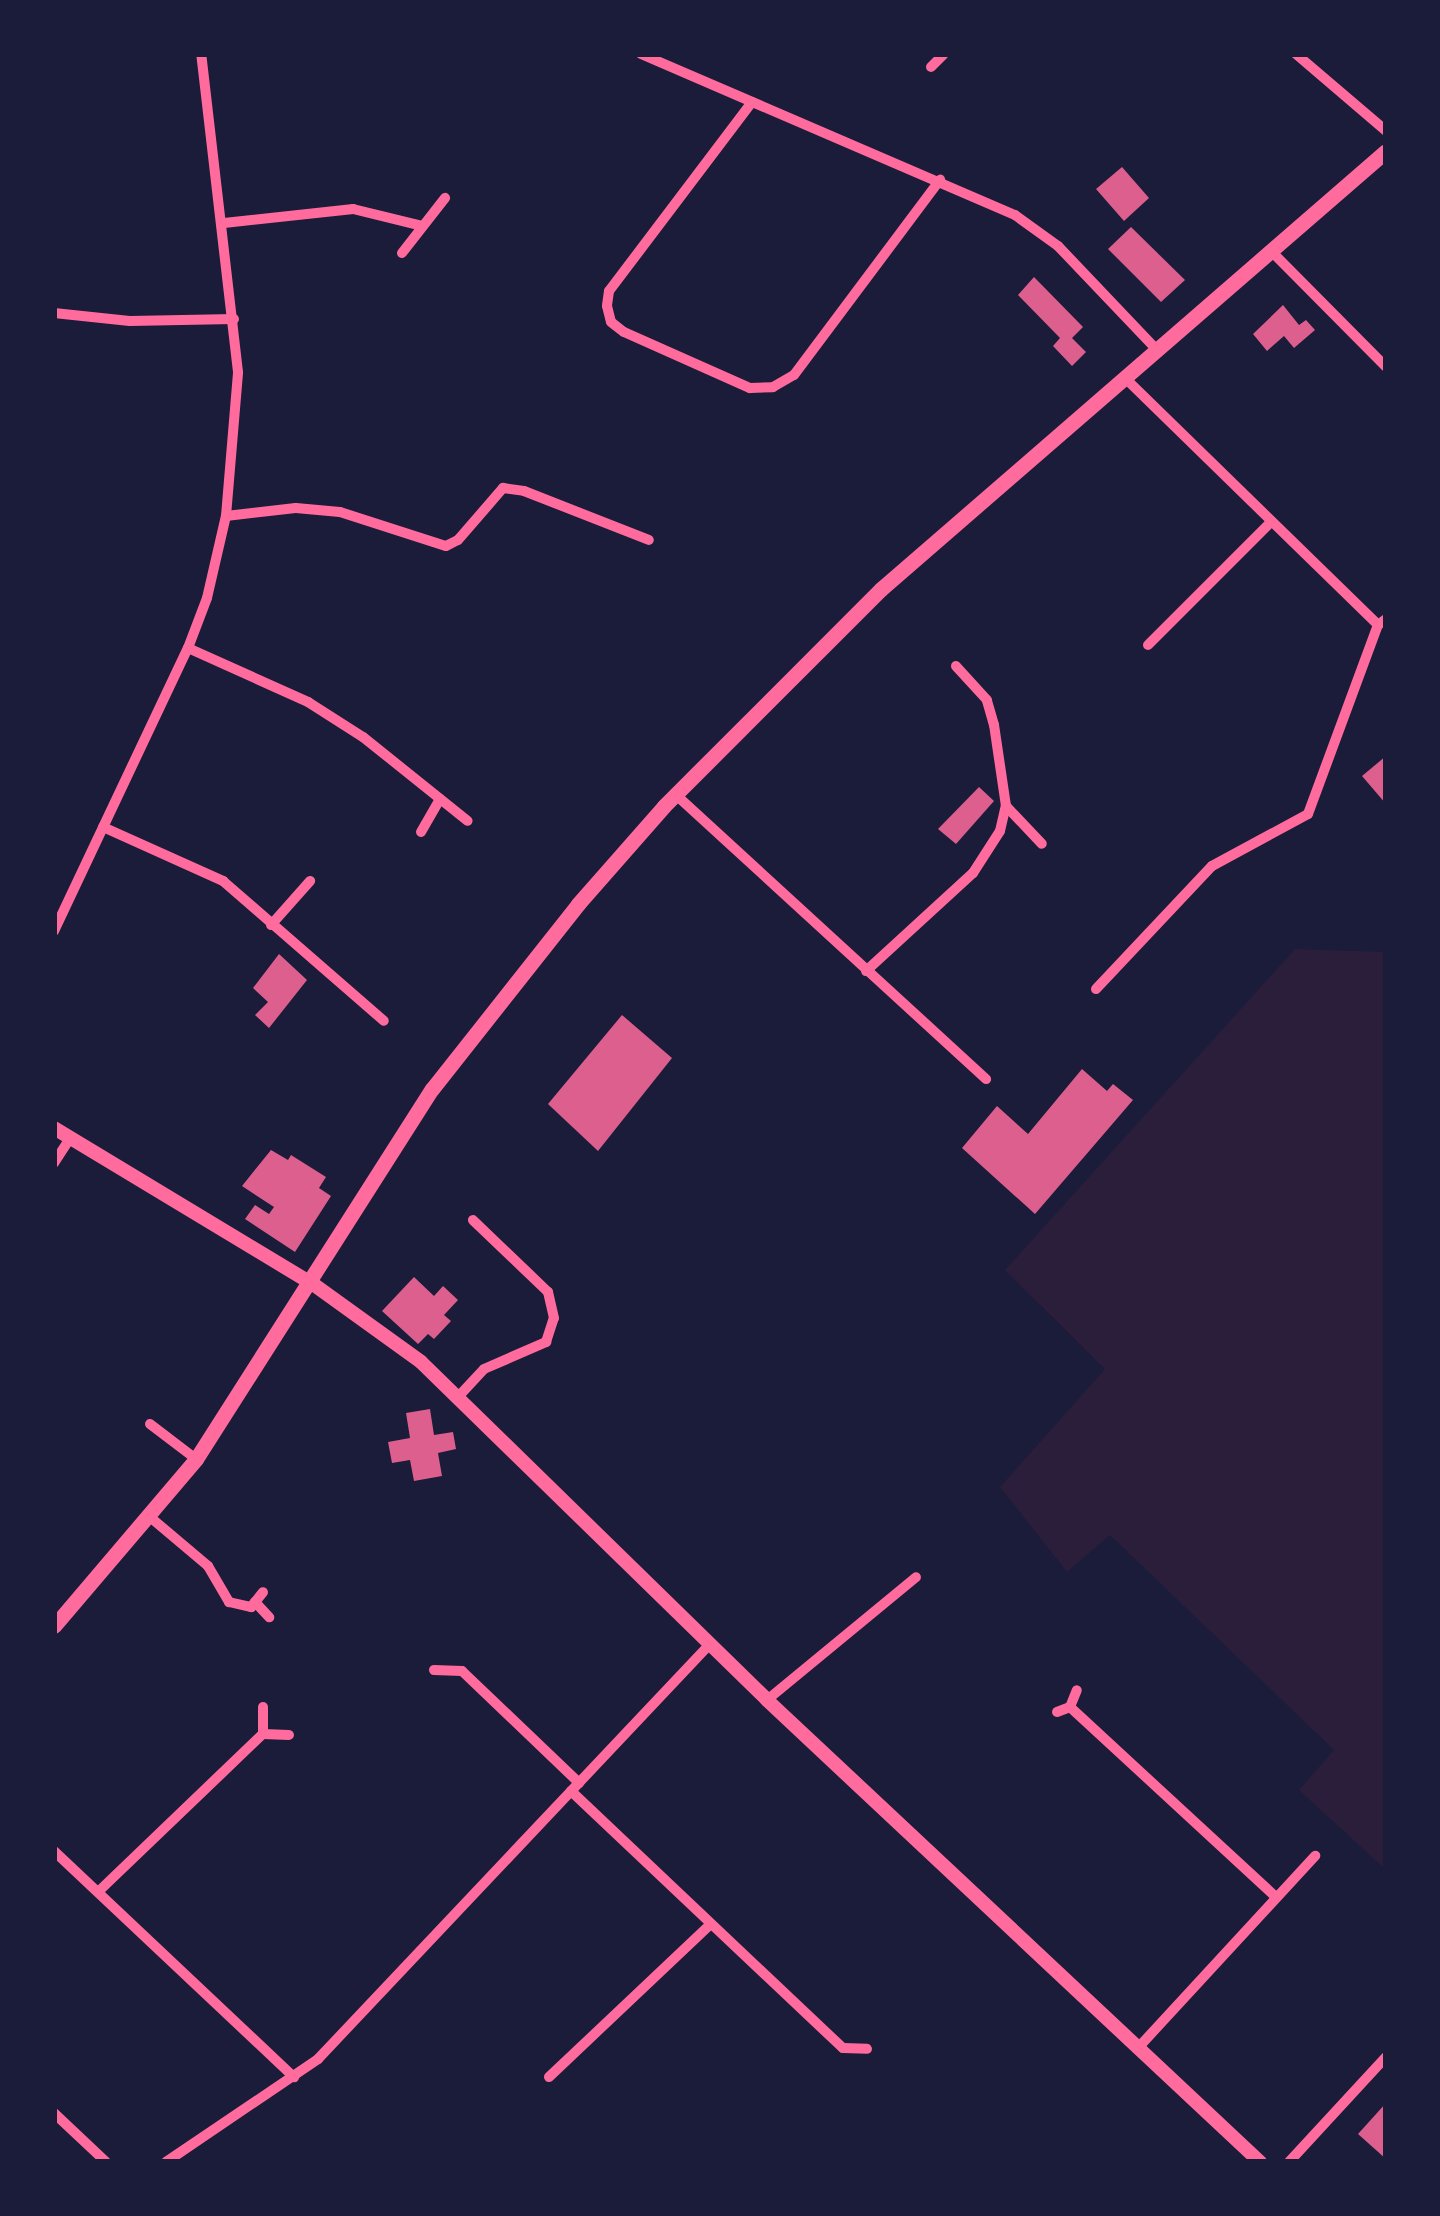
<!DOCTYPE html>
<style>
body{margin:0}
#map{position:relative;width:1440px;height:2216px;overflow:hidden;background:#1b1b3a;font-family:Figtree,sans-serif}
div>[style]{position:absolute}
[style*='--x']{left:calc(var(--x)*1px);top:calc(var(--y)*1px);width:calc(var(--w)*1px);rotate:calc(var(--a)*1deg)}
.green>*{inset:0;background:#2a1e3b}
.building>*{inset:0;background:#dd5f8e}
.minor>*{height:10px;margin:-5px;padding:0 5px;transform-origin:5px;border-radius:5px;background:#ff6b9d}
.tertiary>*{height:14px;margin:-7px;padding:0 7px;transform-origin:7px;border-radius:7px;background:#ff6b9d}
.secondary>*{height:15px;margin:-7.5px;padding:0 7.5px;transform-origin:7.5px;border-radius:7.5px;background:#ff6b9d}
span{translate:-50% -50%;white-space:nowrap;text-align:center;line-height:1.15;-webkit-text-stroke:12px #1b1b3a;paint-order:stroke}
.frame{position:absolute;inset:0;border:57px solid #1b1b3a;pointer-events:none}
</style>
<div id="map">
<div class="green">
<div style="clip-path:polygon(1295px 949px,1386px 952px,1386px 1870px,1299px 1790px,1334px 1750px,1110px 1535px,1067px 1572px,1000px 1487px,1105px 1369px,1005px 1270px)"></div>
</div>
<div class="building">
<div style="clip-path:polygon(1122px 167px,1149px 198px,1124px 221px,1096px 189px)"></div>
<div style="clip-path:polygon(1131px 227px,1185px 280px,1161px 302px,1108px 249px)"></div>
<div style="clip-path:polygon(1034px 277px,1083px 327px,1072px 338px,1086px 352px,1072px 366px,1053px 346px,1060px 338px,1018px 295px)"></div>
<div style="clip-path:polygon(1283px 305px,1299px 325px,1306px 320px,1315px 330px,1294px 348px,1284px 336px,1267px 351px,1253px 334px)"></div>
<div style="clip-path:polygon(1386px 756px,1386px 804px,1362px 776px)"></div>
<div style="clip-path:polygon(979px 787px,994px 801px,956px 844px,938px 829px)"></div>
<div style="clip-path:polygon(279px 954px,307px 980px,269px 1028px,255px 1015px,268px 1002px,253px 988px)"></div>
<div style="clip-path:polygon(622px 1015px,672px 1058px,598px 1151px,548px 1104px)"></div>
<div style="clip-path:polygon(1082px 1069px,1107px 1091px,1113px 1084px,1133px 1100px,1035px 1214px,962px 1148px,997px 1106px,1028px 1134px)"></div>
<div style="clip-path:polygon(271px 1150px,288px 1160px,291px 1155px,326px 1177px,319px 1188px,331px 1196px,295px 1252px,245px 1219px,255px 1205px,269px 1214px,274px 1207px,242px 1186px)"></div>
<div style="clip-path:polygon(414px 1277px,434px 1296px,443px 1286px,458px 1300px,444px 1315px,451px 1321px,434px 1339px,428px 1334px,418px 1344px,382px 1311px)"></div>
<div style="clip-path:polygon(430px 1409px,434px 1435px,453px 1432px,456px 1449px,438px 1453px,442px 1476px,414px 1481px,410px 1460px,392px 1463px,388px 1442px,410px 1438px,406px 1413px)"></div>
<div style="clip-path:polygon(1386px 2103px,1386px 2159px,1358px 2134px)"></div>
</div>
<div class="minor">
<div style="--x:641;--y:54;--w:407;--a:23.3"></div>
<div style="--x:1015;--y:215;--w:53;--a:35.8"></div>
<div style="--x:1058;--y:246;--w:142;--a:46.4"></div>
<div style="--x:1296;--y:54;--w:118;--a:40.5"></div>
<div style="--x:931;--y:67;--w:18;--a:-45"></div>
<div style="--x:752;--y:102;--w:237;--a:127.1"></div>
<div style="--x:609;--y:291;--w:15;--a:98"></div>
<div style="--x:607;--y:306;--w:16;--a:76"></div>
<div style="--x:611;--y:322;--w:16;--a:38"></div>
<div style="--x:624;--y:332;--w:138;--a:24"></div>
<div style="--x:750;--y:388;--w:23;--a:-2"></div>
<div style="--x:773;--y:387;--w:24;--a:-30"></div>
<div style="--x:794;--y:375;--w:244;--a:-53.2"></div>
<div style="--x:224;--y:223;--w:130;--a:-6.2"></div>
<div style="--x:353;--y:209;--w:71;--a:13.8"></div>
<div style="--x:1271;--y:251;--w:163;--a:45.2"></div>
<div style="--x:402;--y:253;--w:70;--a:-52"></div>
<div style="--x:54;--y:313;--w:76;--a:6"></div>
<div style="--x:130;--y:321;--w:104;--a:-1.1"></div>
<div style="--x:1124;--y:377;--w:355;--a:44.3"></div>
<div style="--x:226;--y:516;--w:70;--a:-6.5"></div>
<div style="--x:296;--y:508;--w:44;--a:5.2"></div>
<div style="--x:340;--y:512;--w:111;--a:17.8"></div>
<div style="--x:446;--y:546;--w:13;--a:-27"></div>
<div style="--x:458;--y:540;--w:69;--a:-49.1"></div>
<div style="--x:503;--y:488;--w:21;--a:8"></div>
<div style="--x:524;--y:491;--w:134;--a:21.4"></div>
<div style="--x:1148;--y:645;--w:171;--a:-45"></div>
<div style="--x:188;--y:648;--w:132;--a:24.2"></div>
<div style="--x:308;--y:702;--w:65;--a:32.5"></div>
<div style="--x:363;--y:737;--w:134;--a:38.7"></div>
<div style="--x:675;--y:794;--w:422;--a:42.5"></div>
<div style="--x:1006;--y:806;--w:52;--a:46.5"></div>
<div style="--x:103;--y:827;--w:132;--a:24.2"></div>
<div style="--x:223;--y:881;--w:213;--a:41"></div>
<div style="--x:421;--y:832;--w:38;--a:-60"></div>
<div style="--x:271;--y:925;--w:59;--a:-48.4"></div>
<div style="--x:54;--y:931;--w:313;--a:-64.7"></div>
<div style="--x:188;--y:648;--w:53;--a:-69.2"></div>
<div style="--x:207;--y:598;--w:84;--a:-77"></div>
<div style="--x:226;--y:516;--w:144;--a:-85.2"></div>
<div style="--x:238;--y:372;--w:320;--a:-96.6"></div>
<div style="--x:866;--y:971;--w:145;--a:-42.5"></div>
<div style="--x:973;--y:873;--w:50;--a:-57.3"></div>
<div style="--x:1000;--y:831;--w:26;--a:-77"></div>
<div style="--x:1006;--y:806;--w:82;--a:-98.4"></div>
<div style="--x:994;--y:725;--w:26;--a:-106"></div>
<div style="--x:987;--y:700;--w:46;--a:-132.4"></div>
<div style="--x:1096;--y:989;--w:169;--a:-46.7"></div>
<div style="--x:1212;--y:866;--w:109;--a:-28.4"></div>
<div style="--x:1308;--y:814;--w:202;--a:-69.7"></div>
<div style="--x:1378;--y:625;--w:10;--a:-37"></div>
<div style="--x:54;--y:1163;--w:31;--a:-57"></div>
<div style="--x:458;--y:1397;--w:38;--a:-47"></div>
<div style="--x:484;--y:1369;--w:68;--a:-23.5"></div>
<div style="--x:546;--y:1342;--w:25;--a:-72"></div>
<div style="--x:554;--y:1318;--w:27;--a:-103"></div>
<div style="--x:548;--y:1292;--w:104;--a:-136.2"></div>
<div style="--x:150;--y:1424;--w:58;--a:37.3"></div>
<div style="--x:150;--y:1517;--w:76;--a:40.2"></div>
<div style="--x:208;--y:1566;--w:42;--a:59.7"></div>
<div style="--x:229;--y:1602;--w:23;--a:13"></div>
<div style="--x:251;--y:1607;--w:19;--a:-51"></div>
<div style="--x:255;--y:1602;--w:21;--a:47"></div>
<div style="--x:434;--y:1670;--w:28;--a:2"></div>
<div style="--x:462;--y:1671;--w:162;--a:43.7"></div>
<div style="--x:767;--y:1700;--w:193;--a:-39.5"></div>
<div style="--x:263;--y:1707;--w:27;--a:90"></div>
<div style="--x:263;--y:1734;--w:26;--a:2"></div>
<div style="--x:1070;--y:1707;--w:280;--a:42.7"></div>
<div style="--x:1057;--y:1712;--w:14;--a:-21"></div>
<div style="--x:1070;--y:1707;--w:18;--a:-68"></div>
<div style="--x:571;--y:1791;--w:374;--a:43.4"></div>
<div style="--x:843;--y:2048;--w:24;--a:2"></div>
<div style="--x:54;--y:1851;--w:330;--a:43.3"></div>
<div style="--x:99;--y:1891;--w:227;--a:-43.8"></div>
<div style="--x:1137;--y:2049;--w:263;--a:-47.3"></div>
<div style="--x:549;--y:2077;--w:221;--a:-43.4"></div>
<div style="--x:54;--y:2113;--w:71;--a:43.3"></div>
<div style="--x:166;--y:2162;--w:184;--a:-34.1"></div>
<div style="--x:318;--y:2059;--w:571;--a:-46.63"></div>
<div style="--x:1289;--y:2162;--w:143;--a:-47.3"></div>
</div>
<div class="tertiary">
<div style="--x:54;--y:1128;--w:302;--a:31.1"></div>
<div style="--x:313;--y:1284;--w:133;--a:35.8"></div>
<div style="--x:421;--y:1362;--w:484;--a:44.3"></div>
<div style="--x:767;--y:1700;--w:676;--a:43.14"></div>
</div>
<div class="secondary">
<div style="--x:54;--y:1626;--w:219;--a:-49.6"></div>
<div style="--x:196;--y:1459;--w:439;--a:-57.5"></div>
<div style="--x:432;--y:1089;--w:236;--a:-51.7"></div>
<div style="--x:578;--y:904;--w:130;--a:-48.7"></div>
<div style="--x:664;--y:806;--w:307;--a:-45"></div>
<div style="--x:881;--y:589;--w:668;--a:-40.94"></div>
</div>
<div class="frame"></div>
</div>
